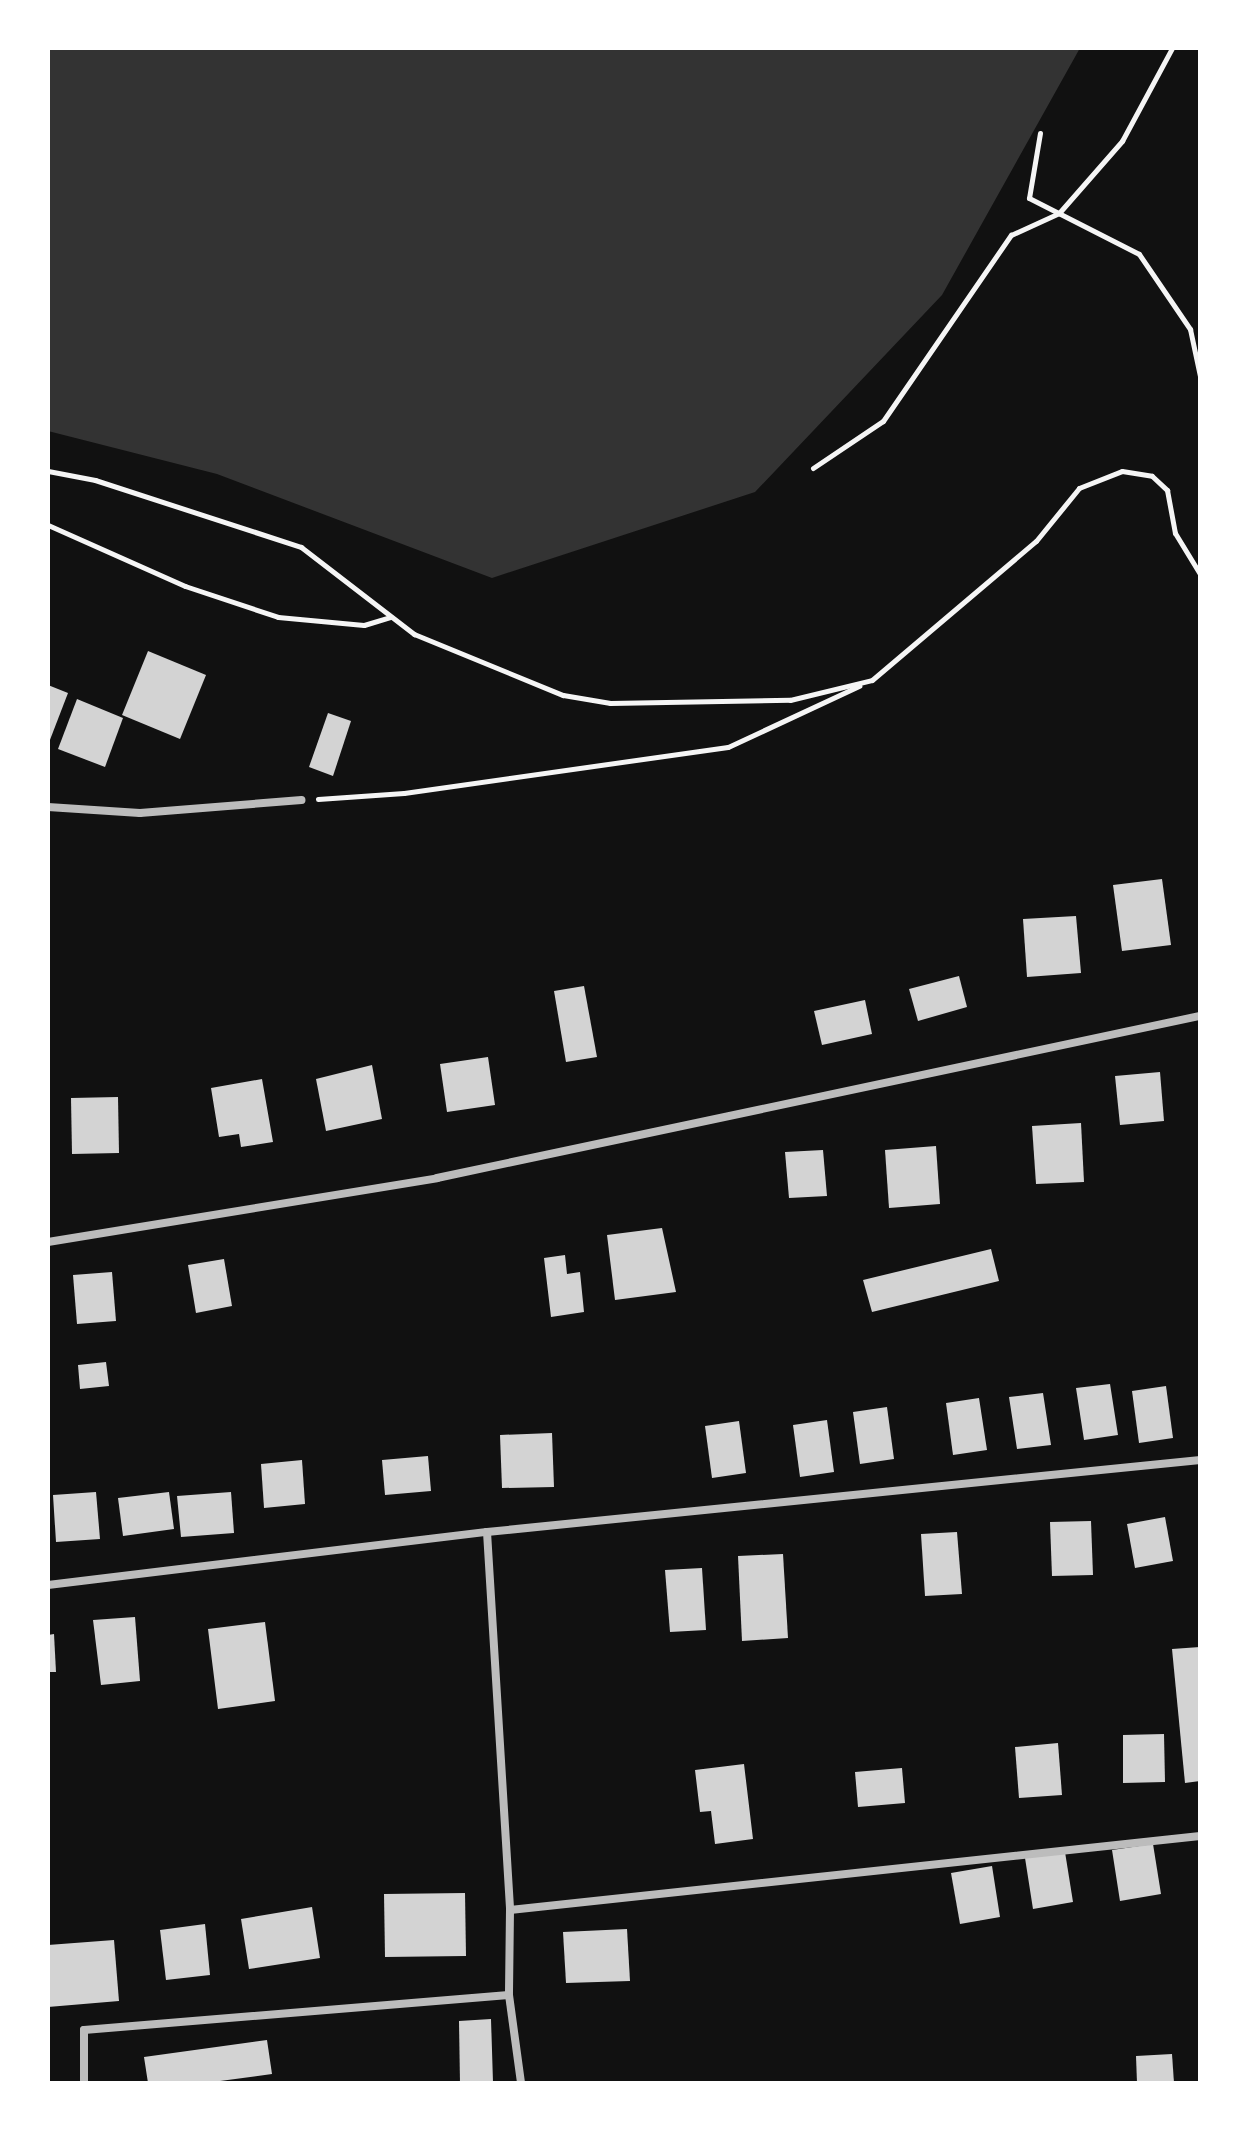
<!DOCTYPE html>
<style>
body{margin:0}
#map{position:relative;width:1248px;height:2131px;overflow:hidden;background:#111;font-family:"DM Sans",sans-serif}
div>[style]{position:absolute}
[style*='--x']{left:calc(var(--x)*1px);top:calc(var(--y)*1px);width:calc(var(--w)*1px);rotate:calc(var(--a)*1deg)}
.water>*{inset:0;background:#333}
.building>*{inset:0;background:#d3d3d3}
.path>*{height:5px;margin:-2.5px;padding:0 2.5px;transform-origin:2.5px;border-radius:2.5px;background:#f5f5f5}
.minor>*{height:8px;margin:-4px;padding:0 4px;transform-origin:4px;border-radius:4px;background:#bcbcbc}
span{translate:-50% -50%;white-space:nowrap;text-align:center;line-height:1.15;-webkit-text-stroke:6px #fff;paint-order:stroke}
.frame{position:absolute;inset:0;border:50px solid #fff;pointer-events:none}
</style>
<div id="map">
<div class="water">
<div style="clip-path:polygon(48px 48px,1080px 48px,942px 295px,755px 492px,492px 578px,217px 474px,48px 431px)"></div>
</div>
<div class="building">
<div style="clip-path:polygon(148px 651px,206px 675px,180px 739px,122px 715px)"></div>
<div style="clip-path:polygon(48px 685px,68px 693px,48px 745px)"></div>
<div style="clip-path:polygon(77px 699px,123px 718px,105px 767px,58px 749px)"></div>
<div style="clip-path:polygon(328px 713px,351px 721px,333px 776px,309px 767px)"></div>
<div style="clip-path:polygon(1162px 879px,1171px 945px,1122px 951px,1113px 885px)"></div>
<div style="clip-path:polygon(1076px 916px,1081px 973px,1027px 977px,1023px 919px)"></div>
<div style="clip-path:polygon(959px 976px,967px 1007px,918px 1021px,909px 989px)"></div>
<div style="clip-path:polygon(584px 986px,597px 1057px,566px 1062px,554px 991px)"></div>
<div style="clip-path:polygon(865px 1000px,872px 1034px,822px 1045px,814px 1011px)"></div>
<div style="clip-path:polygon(488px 1057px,495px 1105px,447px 1112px,440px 1064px)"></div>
<div style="clip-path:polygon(372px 1065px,382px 1119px,326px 1131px,316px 1079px)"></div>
<div style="clip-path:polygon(1160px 1072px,1164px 1121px,1120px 1125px,1115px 1076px)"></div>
<div style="clip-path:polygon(262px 1079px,273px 1142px,241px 1147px,239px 1134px,219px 1137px,211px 1088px)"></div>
<div style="clip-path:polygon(118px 1097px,119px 1153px,72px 1154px,71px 1098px)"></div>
<div style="clip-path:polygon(1081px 1123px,1084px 1182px,1036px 1184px,1032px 1126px)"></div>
<div style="clip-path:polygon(936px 1146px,940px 1204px,889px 1208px,885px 1150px)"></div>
<div style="clip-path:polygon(823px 1150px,827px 1196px,789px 1198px,785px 1152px)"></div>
<div style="clip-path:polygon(662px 1228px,676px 1292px,615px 1300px,607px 1235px)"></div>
<div style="clip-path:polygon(991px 1249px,999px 1281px,872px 1312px,863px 1280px)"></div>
<div style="clip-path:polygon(565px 1255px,567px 1274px,580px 1272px,584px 1312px,551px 1317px,544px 1258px)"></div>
<div style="clip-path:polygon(224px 1259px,232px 1306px,196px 1313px,188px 1265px)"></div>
<div style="clip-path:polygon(112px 1272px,116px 1321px,77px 1324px,73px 1275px)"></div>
<div style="clip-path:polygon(106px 1362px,109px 1386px,80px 1389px,78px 1365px)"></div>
<div style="clip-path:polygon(1110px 1384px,1118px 1435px,1084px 1440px,1076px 1388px)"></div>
<div style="clip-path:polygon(1166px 1386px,1173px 1438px,1139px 1443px,1132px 1391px)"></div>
<div style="clip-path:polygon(1043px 1393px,1051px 1445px,1017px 1449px,1009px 1397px)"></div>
<div style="clip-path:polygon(979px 1398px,987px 1450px,953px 1455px,946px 1403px)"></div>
<div style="clip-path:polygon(887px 1407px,894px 1459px,860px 1464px,853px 1412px)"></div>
<div style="clip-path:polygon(827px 1420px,834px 1472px,800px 1477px,793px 1425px)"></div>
<div style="clip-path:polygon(739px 1421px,746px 1473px,712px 1478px,705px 1426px)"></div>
<div style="clip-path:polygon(552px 1433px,554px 1487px,502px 1488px,500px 1435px)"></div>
<div style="clip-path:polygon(428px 1456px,431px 1491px,385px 1495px,382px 1460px)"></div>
<div style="clip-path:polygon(302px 1460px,305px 1504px,264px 1508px,261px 1464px)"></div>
<div style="clip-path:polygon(96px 1492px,100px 1539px,56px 1542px,53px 1495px)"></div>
<div style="clip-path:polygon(169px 1492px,174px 1529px,123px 1536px,118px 1498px)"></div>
<div style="clip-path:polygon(231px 1492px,234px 1533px,181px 1537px,177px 1496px)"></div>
<div style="clip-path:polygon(1165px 1517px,1173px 1561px,1135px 1568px,1127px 1524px)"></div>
<div style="clip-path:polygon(1091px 1521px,1093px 1575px,1052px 1576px,1050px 1522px)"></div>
<div style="clip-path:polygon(957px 1532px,962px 1594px,925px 1596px,921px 1534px)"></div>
<div style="clip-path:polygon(783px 1554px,788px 1638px,742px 1641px,738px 1556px)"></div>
<div style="clip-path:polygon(702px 1568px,706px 1630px,670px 1632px,665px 1570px)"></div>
<div style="clip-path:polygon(135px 1617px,140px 1681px,101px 1685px,93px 1620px)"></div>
<div style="clip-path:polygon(265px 1622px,275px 1701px,218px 1709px,208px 1629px)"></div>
<div style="clip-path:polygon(54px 1634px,56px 1672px,48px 1672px,48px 1635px)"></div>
<div style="clip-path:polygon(1200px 1647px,1200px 1781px,1185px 1783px,1172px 1649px)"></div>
<div style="clip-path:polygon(1164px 1734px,1165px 1782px,1123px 1783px,1123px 1735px)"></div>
<div style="clip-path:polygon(1058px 1743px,1062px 1795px,1019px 1798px,1015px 1747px)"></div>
<div style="clip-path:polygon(744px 1764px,753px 1839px,715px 1844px,711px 1811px,700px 1812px,695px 1770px)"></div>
<div style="clip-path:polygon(902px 1768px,905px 1803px,858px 1807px,855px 1772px)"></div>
<div style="clip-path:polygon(1153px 1844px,1161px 1894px,1120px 1901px,1112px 1850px)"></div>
<div style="clip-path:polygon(1065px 1852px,1073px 1902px,1033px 1909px,1025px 1858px)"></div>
<div style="clip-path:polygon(992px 1866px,1000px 1917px,960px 1924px,951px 1873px)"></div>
<div style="clip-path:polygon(465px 1893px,466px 1956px,385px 1957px,384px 1894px)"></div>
<div style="clip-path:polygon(312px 1907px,320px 1958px,249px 1969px,241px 1919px)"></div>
<div style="clip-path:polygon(205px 1924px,210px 1975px,166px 1980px,160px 1930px)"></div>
<div style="clip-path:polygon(627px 1929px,630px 1981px,566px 1983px,563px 1932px)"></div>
<div style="clip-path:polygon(114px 1940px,119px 2001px,48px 2007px,48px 1945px)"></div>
<div style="clip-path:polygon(491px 2019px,493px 2083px,460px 2083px,459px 2021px)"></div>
<div style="clip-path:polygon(267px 2040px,272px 2074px,205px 2083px,148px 2083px,144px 2057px)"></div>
<div style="clip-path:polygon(1172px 2054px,1174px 2083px,1137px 2083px,1136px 2056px)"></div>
</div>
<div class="path">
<div style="--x:1040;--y:133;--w:66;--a:99.6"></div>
<div style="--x:1029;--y:198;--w:123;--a:27"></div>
<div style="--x:1139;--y:254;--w:91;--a:55.8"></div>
<div style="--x:1190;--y:329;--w:48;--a:78"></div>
<div style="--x:813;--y:468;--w:84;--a:-33.9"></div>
<div style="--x:883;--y:421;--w:226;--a:-55.5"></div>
<div style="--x:1011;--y:235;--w:53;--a:-24.6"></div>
<div style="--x:1059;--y:213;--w:96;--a:-48.8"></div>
<div style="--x:1122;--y:141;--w:106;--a:-61.7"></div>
<div style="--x:48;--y:471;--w:48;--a:10.8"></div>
<div style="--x:95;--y:480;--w:217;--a:18"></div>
<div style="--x:301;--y:547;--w:143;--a:37.6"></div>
<div style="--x:414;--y:634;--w:161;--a:22.3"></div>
<div style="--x:563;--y:695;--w:48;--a:9.7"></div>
<div style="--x:610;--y:703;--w:180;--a:-1"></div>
<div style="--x:790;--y:700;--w:84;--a:-13.7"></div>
<div style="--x:872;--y:680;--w:215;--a:-40.3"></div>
<div style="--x:1036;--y:541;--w:68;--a:-50.9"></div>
<div style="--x:1079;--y:488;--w:46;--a:-21.6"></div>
<div style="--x:1122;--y:471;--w:30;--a:9"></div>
<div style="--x:1152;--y:476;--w:21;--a:43"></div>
<div style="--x:1167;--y:490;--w:44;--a:79.5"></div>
<div style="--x:1175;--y:533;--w:48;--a:58.6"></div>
<div style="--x:48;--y:525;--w:150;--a:24"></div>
<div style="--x:185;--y:586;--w:98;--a:18.4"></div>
<div style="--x:278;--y:617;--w:86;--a:5.3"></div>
<div style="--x:364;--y:625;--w:28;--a:-17"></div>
<div style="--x:318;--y:799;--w:86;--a:-4"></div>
<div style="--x:404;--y:793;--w:327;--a:-8.1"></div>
<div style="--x:728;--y:747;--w:145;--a:-25"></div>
</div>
<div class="minor">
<div style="--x:48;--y:807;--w:92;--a:3.7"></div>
<div style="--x:140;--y:813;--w:162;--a:-4.6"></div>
<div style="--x:48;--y:1242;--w:394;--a:-9.3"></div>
<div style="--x:437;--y:1178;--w:780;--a:-11.99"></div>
<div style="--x:487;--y:1532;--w:379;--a:86.5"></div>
<div style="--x:510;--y:1910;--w:85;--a:90.7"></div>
<div style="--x:509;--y:1995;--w:89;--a:82.2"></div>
<div style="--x:48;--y:1585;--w:442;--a:-6.9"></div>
<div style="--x:487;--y:1532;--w:717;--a:-5.77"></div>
<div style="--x:510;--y:1910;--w:694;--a:-6.12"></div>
<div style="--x:84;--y:2083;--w:53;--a:-90"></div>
<div style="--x:84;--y:2030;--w:426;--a:-4.7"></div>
</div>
<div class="frame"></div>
</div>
